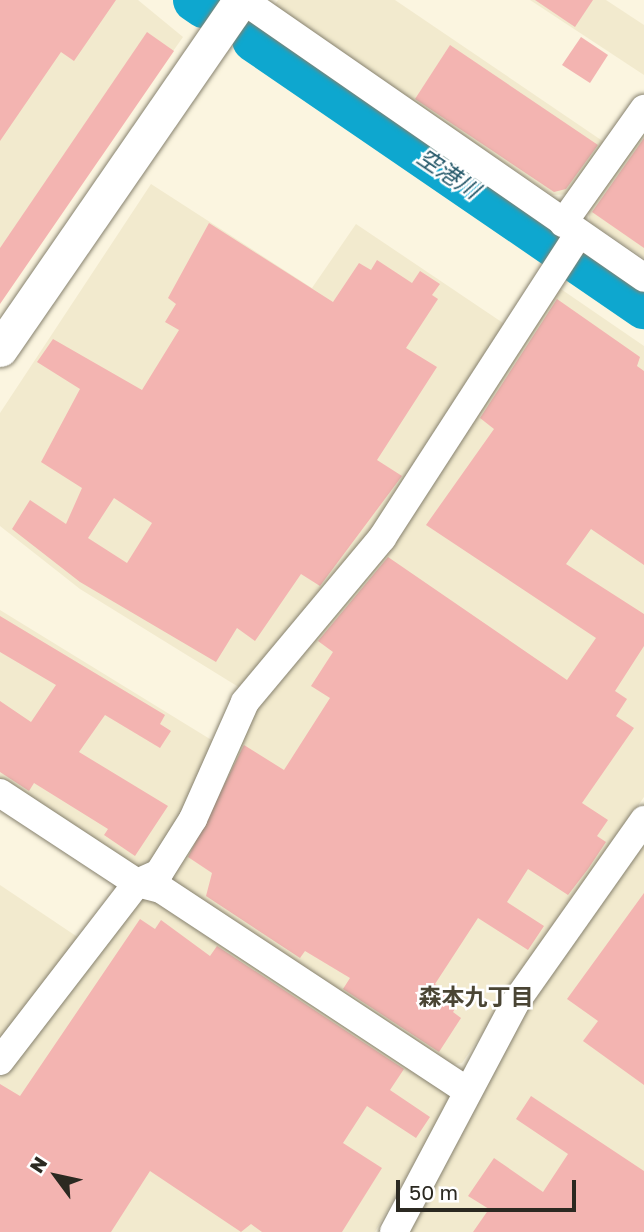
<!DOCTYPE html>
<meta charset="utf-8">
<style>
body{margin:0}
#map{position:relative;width:644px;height:1232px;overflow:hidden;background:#fbf5e0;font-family:"Golos Text","Noto Sans JP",sans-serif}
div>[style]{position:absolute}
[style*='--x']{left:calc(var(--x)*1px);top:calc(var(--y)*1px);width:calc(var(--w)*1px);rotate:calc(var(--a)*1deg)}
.built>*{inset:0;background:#f2eace}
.river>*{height:44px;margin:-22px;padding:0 22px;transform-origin:22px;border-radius:22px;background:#0ea7cf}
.building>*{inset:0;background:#f3b4b1}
.roads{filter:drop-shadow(0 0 2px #86816e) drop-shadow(0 0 2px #86816e)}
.minor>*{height:28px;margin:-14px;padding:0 14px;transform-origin:14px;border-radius:14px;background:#fff}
.tertiary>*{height:35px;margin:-17.5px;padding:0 17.5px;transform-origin:17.5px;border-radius:17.5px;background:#fff}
span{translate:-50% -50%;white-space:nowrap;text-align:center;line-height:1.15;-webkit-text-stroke:5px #fff;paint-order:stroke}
.water-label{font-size:23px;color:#235768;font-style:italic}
.neighbourhood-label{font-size:23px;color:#4a4534;font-weight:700}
.north{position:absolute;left:21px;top:1141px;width:70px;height:70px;-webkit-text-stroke:5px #fff;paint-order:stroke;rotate:303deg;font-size:19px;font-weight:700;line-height:28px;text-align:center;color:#2b2921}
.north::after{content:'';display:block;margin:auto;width:24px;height:32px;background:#2b2921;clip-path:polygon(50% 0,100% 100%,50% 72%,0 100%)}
.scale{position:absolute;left:396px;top:1180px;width:180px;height:32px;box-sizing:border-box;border:4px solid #2b2921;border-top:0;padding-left:9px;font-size:21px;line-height:24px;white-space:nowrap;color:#2b2921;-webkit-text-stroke:5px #fff;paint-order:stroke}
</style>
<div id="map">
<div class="built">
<div style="clip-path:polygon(0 0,138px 0,183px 37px,0 298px)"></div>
<div style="clip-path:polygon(278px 0,395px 0,607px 144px,571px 194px,552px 195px,273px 7px)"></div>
<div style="clip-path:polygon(530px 0,606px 0,644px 25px,644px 75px)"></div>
<div style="clip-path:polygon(644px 122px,644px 258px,590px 222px,586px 204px)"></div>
<div style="clip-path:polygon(151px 184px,312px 288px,356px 224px,509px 327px,383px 523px,245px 691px,80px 589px,0 526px,0 413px)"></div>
<div style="clip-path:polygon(555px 285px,644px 346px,644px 797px,462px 1063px,449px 1065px,175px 885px,170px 871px,250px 714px)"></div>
<div style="clip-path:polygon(0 610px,218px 744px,196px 797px,148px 865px,136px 867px,0 783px)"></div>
<div style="clip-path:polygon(644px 841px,644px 1232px,408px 1232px,523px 1014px)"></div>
<div style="clip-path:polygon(0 885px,82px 940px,0 1046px)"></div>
<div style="clip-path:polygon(140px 896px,172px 902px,443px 1078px,449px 1102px,375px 1232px,0 1232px,0 1078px)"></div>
</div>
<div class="river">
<div style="--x:195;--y:0;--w:11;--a:34"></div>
<div style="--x:254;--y:40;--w:473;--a:34.4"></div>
</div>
<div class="building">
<div style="clip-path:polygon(0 0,116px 0,74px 61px,61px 52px,0 141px)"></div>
<div style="clip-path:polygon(535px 0,593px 0,575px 27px)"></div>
<div style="clip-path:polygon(147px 32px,174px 51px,0 304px,0 248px)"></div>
<div style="clip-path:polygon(581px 37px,608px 55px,590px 83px,562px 65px)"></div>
<div style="clip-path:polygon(450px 45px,598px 145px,566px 189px,554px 192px,415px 99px)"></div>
<div style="clip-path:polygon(644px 138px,644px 248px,592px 212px)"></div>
<div style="clip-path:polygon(evenodd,209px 223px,333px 302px,359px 263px,371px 270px,377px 260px,412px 283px,420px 271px,440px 284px,432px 295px,438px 299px,406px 348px,437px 367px,377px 460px,402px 476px,320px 586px,301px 574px,255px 641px,237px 628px,216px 662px,80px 582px,12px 529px,30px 500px,66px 524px,82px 488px,41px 462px,80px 389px,37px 362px,53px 339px,142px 390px,179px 330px,165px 322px,176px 304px,168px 298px,209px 223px,114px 498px,152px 523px,127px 563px,88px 538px,114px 498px)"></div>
<div style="clip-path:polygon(557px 299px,640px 357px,637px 366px,644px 371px,644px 565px,591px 529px,566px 564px,644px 614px,644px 646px,615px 691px,627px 699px,616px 716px,634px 728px,582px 803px,608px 820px,597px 836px,606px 842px,588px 869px,568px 895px,528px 869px,507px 902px,544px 926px,528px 950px,478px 918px,435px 984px,460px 1001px,453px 1012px,461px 1018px,439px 1052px,343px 989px,350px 978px,305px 951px,300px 958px,206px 896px,212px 873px,188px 857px,244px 745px,284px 770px,330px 698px,311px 686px,333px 652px,318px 641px,388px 557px,567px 680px,596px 638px,426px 525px,494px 429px,480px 418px)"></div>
<div style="clip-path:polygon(0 616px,165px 715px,160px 724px,171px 731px,160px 748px,105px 715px,79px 752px,168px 806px,135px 856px,104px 835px,108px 829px,34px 783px,29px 791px,0 772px,0 701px,31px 722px,56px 685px,0 652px)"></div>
<div style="clip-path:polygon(644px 893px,644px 1085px,583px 1041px,598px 1021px,567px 999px)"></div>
<div style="clip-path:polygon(140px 919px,155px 929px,161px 920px,210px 956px,217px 946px,404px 1069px,390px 1090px,430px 1117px,416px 1138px,367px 1106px,343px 1143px,382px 1168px,342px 1232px,262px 1232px,251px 1224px,241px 1232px,150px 1171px,111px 1232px,0 1232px,0 1084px,20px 1096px)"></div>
<div style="clip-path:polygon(531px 1096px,644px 1171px,644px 1232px,473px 1232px,489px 1209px,468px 1196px,494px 1158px,543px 1192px,568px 1154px,516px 1119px)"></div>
</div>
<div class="roads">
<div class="minor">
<div style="--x:243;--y:0;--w:488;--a:34.7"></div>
<div style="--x:563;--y:223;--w:140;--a:-54.6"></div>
<div style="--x:0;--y:793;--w:164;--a:33.3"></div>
<div style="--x:137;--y:883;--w:25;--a:14"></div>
<div style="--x:161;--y:889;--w:365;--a:33.4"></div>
<div style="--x:0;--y:1061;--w:225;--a:-52.4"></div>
<div style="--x:137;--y:883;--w:24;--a:-24"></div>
<div style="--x:159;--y:873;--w:64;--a:-57.8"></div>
<div style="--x:193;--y:819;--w:128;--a:-66"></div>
<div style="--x:245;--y:702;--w:214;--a:-50.1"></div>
<div style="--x:382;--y:538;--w:362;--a:-57.1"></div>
<div style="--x:394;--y:1232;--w:259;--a:-62.1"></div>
<div style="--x:515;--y:1003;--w:224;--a:-54.8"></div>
</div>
<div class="tertiary">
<div style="--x:0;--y:349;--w:424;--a:-55.4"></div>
</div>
</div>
<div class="water-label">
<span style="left:449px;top:173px;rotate:34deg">空港川</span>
</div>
<div class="neighbourhood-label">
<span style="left:476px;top:996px">森本九丁目</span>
</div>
<div class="north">N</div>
<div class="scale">50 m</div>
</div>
